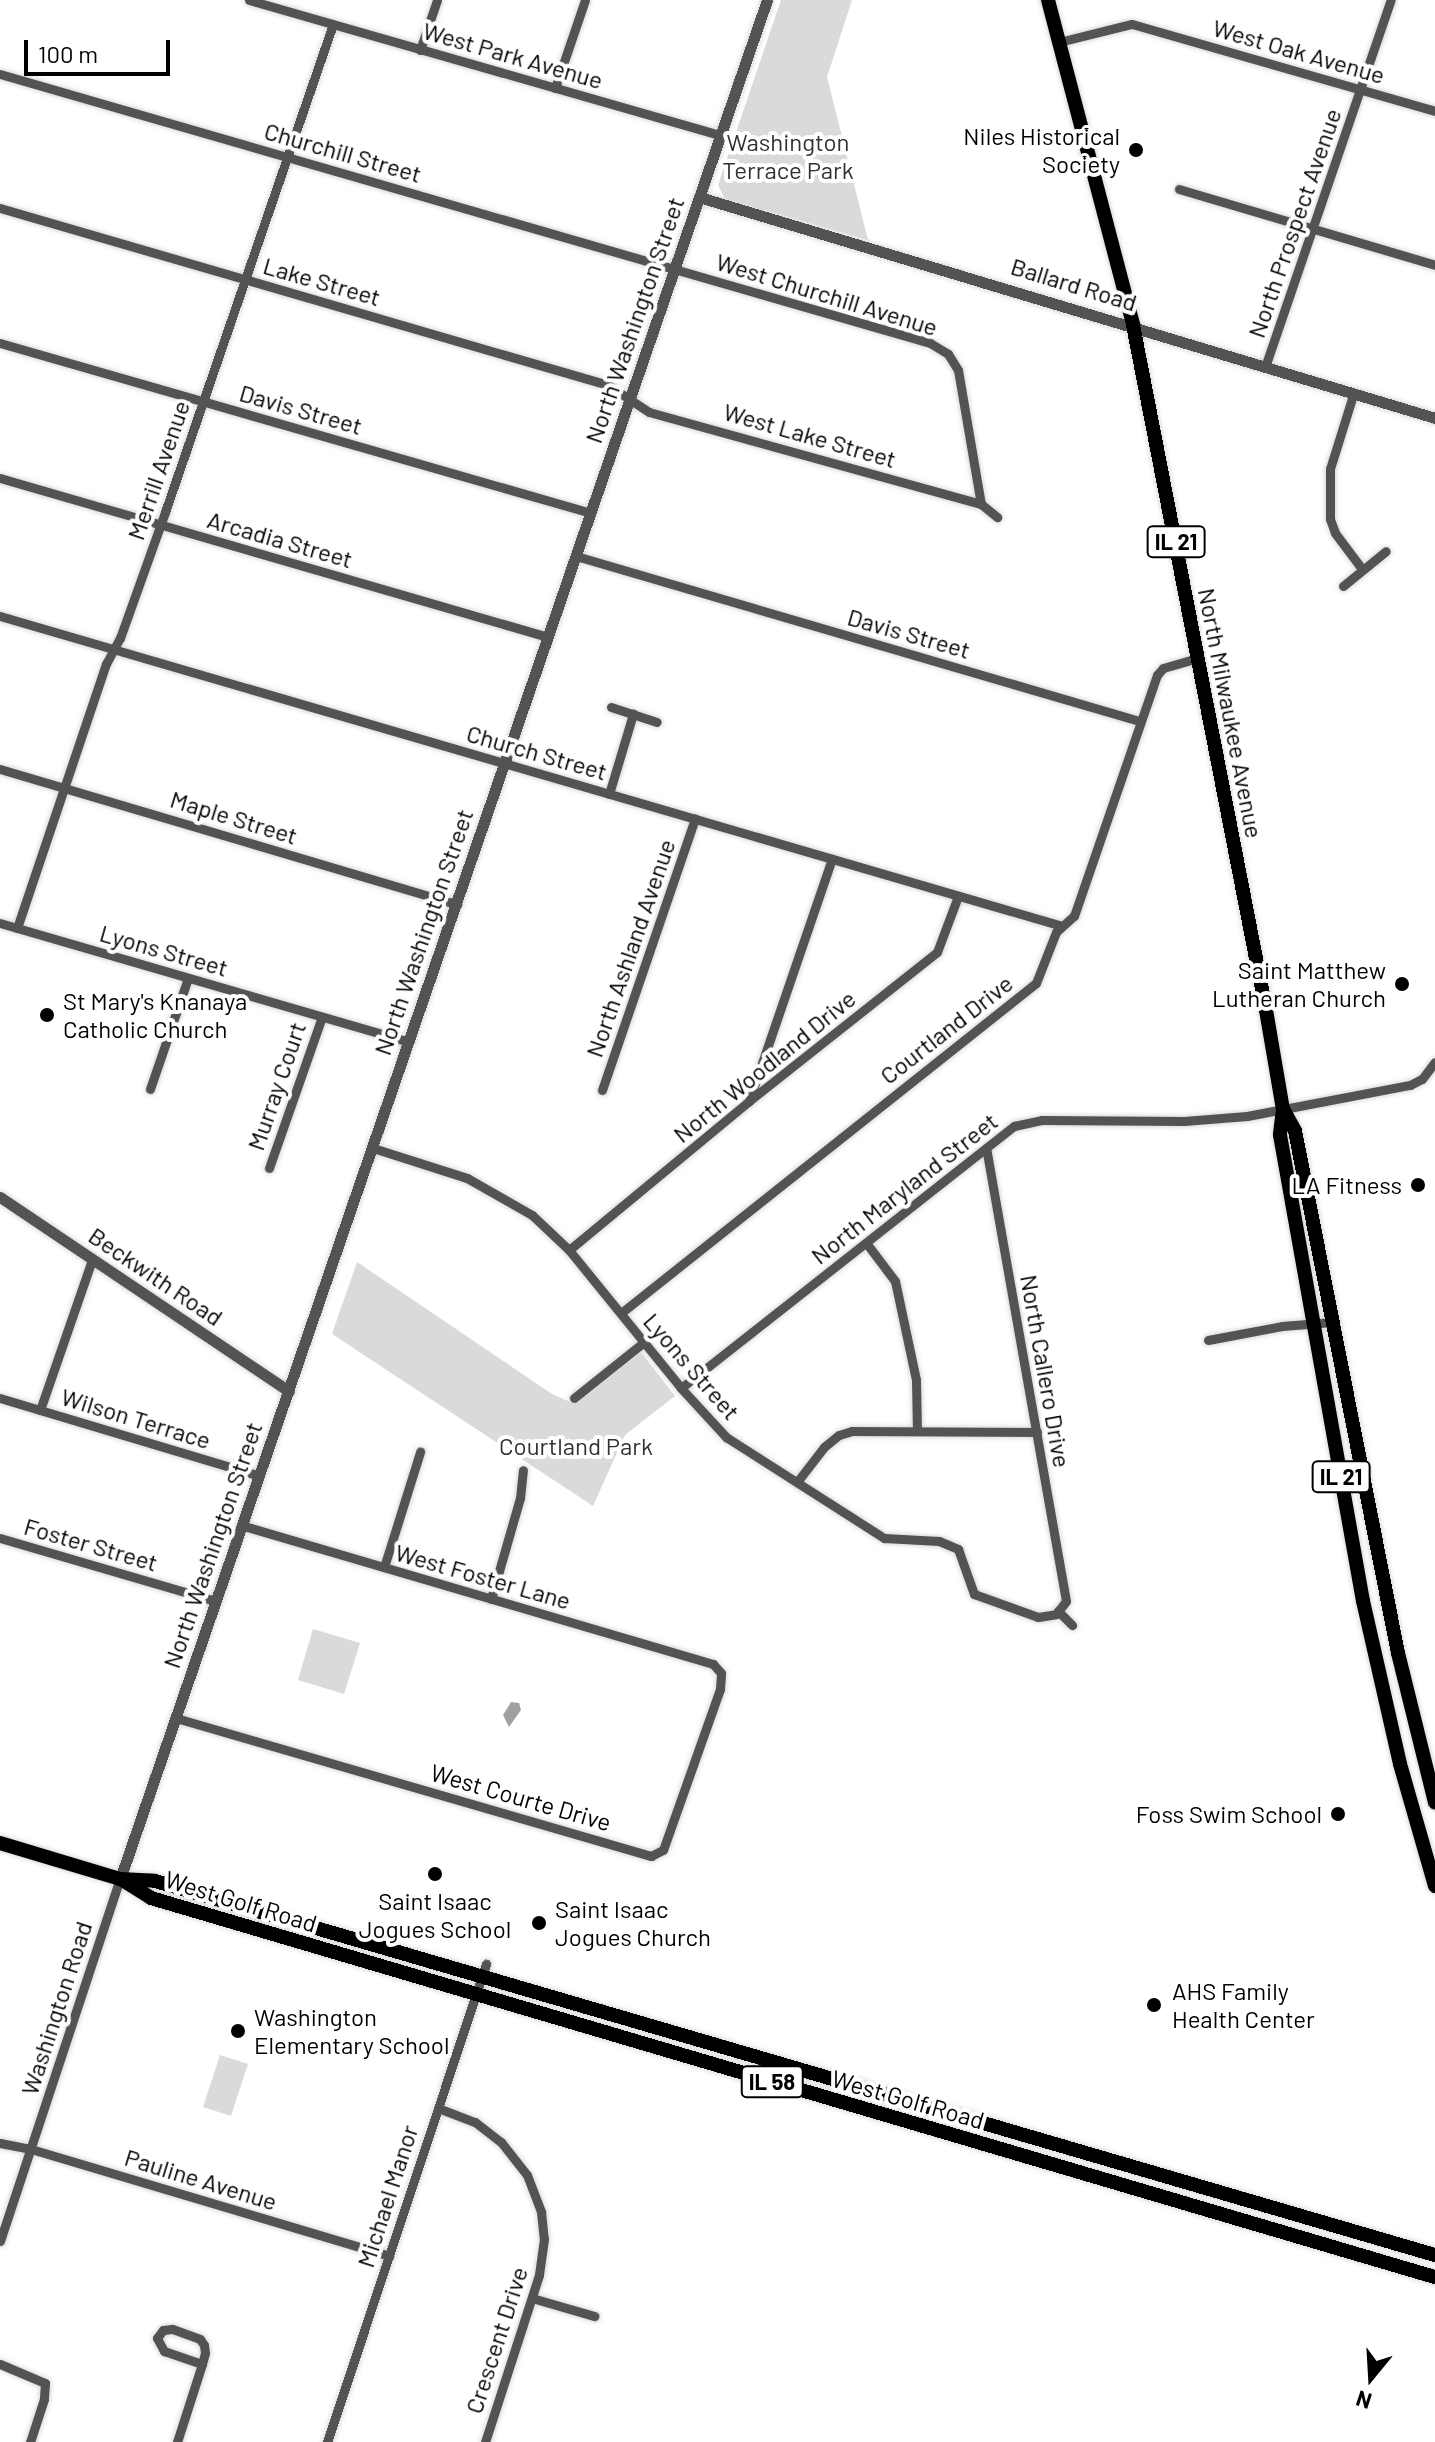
<!DOCTYPE html>
<style>
body{margin:0}
#map{position:relative;width:1435px;height:2442px;overflow:hidden;background:#fff;font-family:Barlow,sans-serif}
div>[style]{position:absolute}
[style*='--x']{left:calc(var(--x)*1px);top:calc(var(--y)*1px);width:calc(var(--w)*1px);rotate:calc(var(--a)*1deg)}
.green>*{inset:0;background:#dadada}
.water>*{inset:0;background:#a1a1a1}
.roads{filter:drop-shadow(0 0 2px #dbdbdb) drop-shadow(0 0 2px #dbdbdb)}
.minor>*{height:9px;margin:-4.5px;padding:0 4.5px;transform-origin:4.5px;border-radius:4.5px;background:#535353}
.tertiary>*{height:11px;margin:-5.5px;padding:0 5.5px;transform-origin:5.5px;border-radius:5.5px;background:#535353}
.primary>*{height:14px;margin:-7px;padding:0 7px;transform-origin:7px;border-radius:7px;background:#000}
.dots>*{width:22px;height:22px;translate:-50% -50%;box-sizing:border-box;border:4px solid #fff;border-radius:50%}
span{translate:-50% -50%;white-space:nowrap;text-align:center;line-height:1.15;-webkit-text-stroke:8px #fff;paint-order:stroke}
.shield-label span{padding:2px 6px;background:#fff;border:2px solid;border-radius:6px;-webkit-text-stroke-width:0}
.shield-label{font-size:22px;color:#000;font-weight:700}
.street-label{font-size:24px;color:#000}
.poi-label{font-size:24px;color:#000}
.right{translate:-100% -50%;text-align:right}
.left{translate:0 -50%;text-align:left}
.park-label{font-size:24px;color:#313131}
.north{position:absolute;left:1331px;top:2338px;width:80px;height:80px;-webkit-text-stroke:6px #fff;paint-order:stroke;rotate:198deg;font-size:22px;font-weight:700;line-height:32px;text-align:center;color:#000}
.north::after{content:'';display:block;margin:auto;width:28px;height:36px;background:#000;clip-path:polygon(50% 0,100% 100%,50% 72%,0 100%)}
.scale{position:absolute;left:24px;top:40px;width:146px;height:36px;box-sizing:border-box;border:4px solid #000;border-top:0;padding-left:10px;font-size:24px;line-height:28px;white-space:nowrap;color:#000;-webkit-text-stroke:6px #fff;paint-order:stroke}
</style>
<div id="map">
<div class="green">
<div style="clip-path:polygon(781px 0,852px 0,827px 77px,868px 240px,725px 199px,718px 185px)"></div>
<div style="clip-path:polygon(357px 1262px,552px 1394px,575px 1404px,641px 1352px,675px 1396px,625px 1435px,593px 1506px,332px 1334px)"></div>
<div style="clip-path:polygon(313px 1629px,360px 1643px,344px 1694px,298px 1680px)"></div>
<div style="clip-path:polygon(220px 2055px,248px 2064px,231px 2116px,203px 2107px)"></div>
</div>
<div class="water">
<div style="clip-path:polygon(511px 1702px,519px 1703px,521px 1710px,509px 1727px,503px 1715px)"></div>
</div>
<div class="roads">
<div class="minor">
<div style="--x:249;--y:0;--w:490;--a:16"></div>
<div style="--x:1059;--y:42;--w:75;--a:-13.9"></div>
<div style="--x:1132;--y:24;--w:315;--a:16"></div>
<div style="--x:420;--y:50;--w:53;--a:-71.2"></div>
<div style="--x:0;--y:74;--w:968;--a:16.13"></div>
<div style="--x:930;--y:343;--w:21;--a:31"></div>
<div style="--x:948;--y:354;--w:19;--a:58"></div>
<div style="--x:958;--y:370;--w:136;--a:80.3"></div>
<div style="--x:555;--y:88;--w:93;--a:-71.2"></div>
<div style="--x:1179;--y:189;--w:267;--a:16.5"></div>
<div style="--x:0;--y:208;--w:633;--a:16.23"></div>
<div style="--x:608;--y:385;--w:49;--a:33.4"></div>
<div style="--x:649;--y:412;--w:345;--a:15.5"></div>
<div style="--x:981;--y:504;--w:21;--a:39"></div>
<div style="--x:0;--y:343;--w:615;--a:16.05"></div>
<div style="--x:1265;--y:367;--w:388;--a:-71.1"></div>
<div style="--x:1353;--y:395;--w:77;--a:107.3"></div>
<div style="--x:1330;--y:469;--w:50;--a:90"></div>
<div style="--x:1330;--y:519;--w:15;--a:70"></div>
<div style="--x:1335;--y:533;--w:45;--a:53.1"></div>
<div style="--x:0;--y:478;--w:571;--a:16.18"></div>
<div style="--x:576;--y:556;--w:587;--a:16.33"></div>
<div style="--x:1343;--y:586;--w:55;--a:-39.1"></div>
<div style="--x:0;--y:616;--w:1106;--a:16.27"></div>
<div style="--x:611;--y:707;--w:48;--a:18.1"></div>
<div style="--x:0;--y:769;--w:477;--a:16.5"></div>
<div style="--x:609;--y:794;--w:84;--a:-73.3"></div>
<div style="--x:0;--y:923;--w:426;--a:16.2"></div>
<div style="--x:17;--y:928;--w:279;--a:-71.4"></div>
<div style="--x:106;--y:664;--w:30;--a:-62"></div>
<div style="--x:120;--y:638;--w:134;--a:-70.3"></div>
<div style="--x:165;--y:512;--w:516;--a:-71"></div>
<div style="--x:150;--y:1089;--w:117;--a:-71.1"></div>
<div style="--x:602;--y:1090;--w:287;--a:-71.1"></div>
<div style="--x:749;--y:1101;--w:256;--a:-71.1"></div>
<div style="--x:373;--y:1148;--w:99;--a:17.7"></div>
<div style="--x:467;--y:1178;--w:75;--a:29.6"></div>
<div style="--x:532;--y:1215;--w:51;--a:43.4"></div>
<div style="--x:569;--y:1250;--w:178;--a:50.9"></div>
<div style="--x:681;--y:1388;--w:67;--a:47.4"></div>
<div style="--x:726;--y:1437;--w:188;--a:32.6"></div>
<div style="--x:884;--y:1538;--w:55;--a:3.1"></div>
<div style="--x:939;--y:1541;--w:21;--a:23"></div>
<div style="--x:958;--y:1549;--w:48;--a:70.4"></div>
<div style="--x:974;--y:1594;--w:68;--a:19.8"></div>
<div style="--x:1038;--y:1617;--w:18;--a:-9"></div>
<div style="--x:1056;--y:1614;--w:16;--a:-52"></div>
<div style="--x:1066;--y:1601;--w:459;--a:-100"></div>
<div style="--x:269;--y:1168;--w:160;--a:-70.7"></div>
<div style="--x:867;--y:1244;--w:46;--a:52.9"></div>
<div style="--x:895;--y:1281;--w:101;--a:78"></div>
<div style="--x:916;--y:1380;--w:51;--a:88.9"></div>
<div style="--x:569;--y:1250;--w:234;--a:-39.6"></div>
<div style="--x:749;--y:1101;--w:240;--a:-38.4"></div>
<div style="--x:937;--y:952;--w:60;--a:-69.4"></div>
<div style="--x:621;--y:1313;--w:530;--a:-38.49"></div>
<div style="--x:1036;--y:983;--w:55;--a:-68.6"></div>
<div style="--x:1056;--y:932;--w:24;--a:-42"></div>
<div style="--x:1074;--y:916;--w:255;--a:-71"></div>
<div style="--x:1157;--y:675;--w:9;--a:-49"></div>
<div style="--x:1163;--y:668;--w:35;--a:-16"></div>
<div style="--x:1208;--y:1340;--w:75;--a:-10.7"></div>
<div style="--x:1282;--y:1326;--w:51;--a:-4.5"></div>
<div style="--x:681;--y:1388;--w:424;--a:-38.2"></div>
<div style="--x:1014;--y:1126;--w:29;--a:-12"></div>
<div style="--x:1042;--y:1120;--w:142;--a:0.4"></div>
<div style="--x:1184;--y:1121;--w:63;--a:-4.5"></div>
<div style="--x:1247;--y:1116;--w:166;--a:-10.8"></div>
<div style="--x:1410;--y:1085;--w:13;--a:-27"></div>
<div style="--x:1422;--y:1079;--w:21;--a:-53"></div>
<div style="--x:0;--y:1398;--w:271;--a:16.7"></div>
<div style="--x:574;--y:1398;--w:90;--a:-38.7"></div>
<div style="--x:40;--y:1410;--w:159;--a:-70.9"></div>
<div style="--x:797;--y:1482;--w:44;--a:-52.4"></div>
<div style="--x:824;--y:1447;--w:19;--a:-39"></div>
<div style="--x:839;--y:1435;--w:14;--a:-17"></div>
<div style="--x:852;--y:1431;--w:185;--a:0.3"></div>
<div style="--x:0;--y:1538;--w:225;--a:16.3"></div>
<div style="--x:384;--y:1567;--w:121;--a:-72.6"></div>
<div style="--x:491;--y:1599;--w:105;--a:-74"></div>
<div style="--x:520;--y:1498;--w:28;--a:-84"></div>
<div style="--x:1058;--y:1611;--w:20;--a:45"></div>
<div style="--x:176;--y:1718;--w:495;--a:16.2"></div>
<div style="--x:651;--y:1856;--w:13;--a:-27"></div>
<div style="--x:663;--y:1850;--w:171;--a:-70.5"></div>
<div style="--x:720;--y:1689;--w:16;--a:-86"></div>
<div style="--x:721;--y:1673;--w:12;--a:-132"></div>
<div style="--x:713;--y:1664;--w:491;--a:-163.6"></div>
<div style="--x:438;--y:2108;--w:40;--a:21"></div>
<div style="--x:475;--y:2122;--w:33;--a:38"></div>
<div style="--x:501;--y:2142;--w:42;--a:51.8"></div>
<div style="--x:527;--y:2175;--w:40;--a:69"></div>
<div style="--x:541;--y:2212;--w:27;--a:84"></div>
<div style="--x:544;--y:2239;--w:36;--a:98"></div>
<div style="--x:539;--y:2275;--w:176;--a:107.9"></div>
<div style="--x:0;--y:2143;--w:32;--a:11"></div>
<div style="--x:31;--y:2149;--w:374;--a:16.6"></div>
<div style="--x:0;--y:2241;--w:381;--a:-71.7"></div>
<div style="--x:532;--y:2298;--w:65;--a:16.2"></div>
<div style="--x:0;--y:2364;--w:49;--a:22.9"></div>
<div style="--x:45;--y:2383;--w:16;--a:94"></div>
<div style="--x:44;--y:2399;--w:45;--a:108"></div>
<div style="--x:177;--y:2442;--w:82;--a:-72.2"></div>
<div style="--x:202;--y:2364;--w:11;--a:-75"></div>
<div style="--x:205;--y:2353;--w:8;--a:-97"></div>
<div style="--x:204;--y:2345;--w:7;--a:-124"></div>
<div style="--x:200;--y:2339;--w:30;--a:-160"></div>
<div style="--x:172;--y:2329;--w:9;--a:174"></div>
<div style="--x:163;--y:2330;--w:10;--a:127"></div>
<div style="--x:157;--y:2338;--w:15;--a:62"></div>
<div style="--x:164;--y:2351;--w:40;--a:18.9"></div>
<div style="--x:327;--y:2442;--w:504;--a:-71.6"></div>
</div>
<div class="tertiary">
<div style="--x:699;--y:197;--w:768;--a:16.71"></div>
<div style="--x:0;--y:1197;--w:348;--a:33.9"></div>
<div style="--x:120;--y:1879;--w:1987;--a:-71"></div>
</div>
<div class="primary">
<div style="--x:1048;--y:0;--w:336;--a:75.3"></div>
<div style="--x:1133;--y:325;--w:698;--a:79.01"></div>
<div style="--x:1266;--y:1010;--w:100;--a:80.3"></div>
<div style="--x:1283;--y:1109;--w:26;--a:97"></div>
<div style="--x:1280;--y:1135;--w:473;--a:79.9"></div>
<div style="--x:1363;--y:1601;--w:167;--a:77.2"></div>
<div style="--x:1400;--y:1764;--w:127;--a:74"></div>
<div style="--x:1283;--y:1109;--w:25;--a:61"></div>
<div style="--x:1295;--y:1131;--w:532;--a:78.84"></div>
<div style="--x:1398;--y:1653;--w:154;--a:76.1"></div>
<div style="--x:0;--y:1843;--w:125;--a:16.7"></div>
<div style="--x:120;--y:1879;--w:35;--a:3"></div>
<div style="--x:155;--y:1881;--w:1334;--a:16.29"></div>
<div style="--x:124;--y:1881;--w:32;--a:32"></div>
<div style="--x:151;--y:1898;--w:1339;--a:16.45"></div>
</div>
</div>
<div class="dots">
<div style="left:1136px;top:150px;background:#000"></div>
<div style="left:1402px;top:984px;background:#000"></div>
<div style="left:47px;top:1015px;background:#000"></div>
<div style="left:1418px;top:1185px;background:#000"></div>
<div style="left:1338px;top:1814px;background:#000"></div>
<div style="left:435px;top:1874px;background:#000"></div>
<div style="left:539px;top:1923px;background:#000"></div>
<div style="left:1154px;top:2005px;background:#000"></div>
<div style="left:238px;top:2031px;background:#000"></div>
</div>
<div class="shield-label">
<span style="left:1176px;top:542px">IL 21</span>
<span style="left:1341px;top:1477px">IL 21</span>
<span style="left:772px;top:2082px">IL 58</span>
</div>
<div class="street-label">
<span style="left:1299px;top:51px;rotate:16deg">West Oak Avenue</span>
<span style="left:513px;top:55px;rotate:16deg">West Park Avenue</span>
<span style="left:343px;top:152px;rotate:16deg">Churchill Street</span>
<span style="left:1294px;top:223px;rotate:-71deg">North Prospect Avenue</span>
<span style="left:322px;top:281px;rotate:16deg">Lake Street</span>
<span style="left:1074px;top:284px;rotate:17deg">Ballard Road</span>
<span style="left:827px;top:294px;rotate:17deg">West Churchill Avenue</span>
<span style="left:634px;top:320px;rotate:-71deg">North Washington Street</span>
<span style="left:301px;top:409px;rotate:16deg">Davis Street</span>
<span style="left:810px;top:435px;rotate:16deg">West Lake Street</span>
<span style="left:158px;top:470px;rotate:-71deg">Merrill Avenue</span>
<span style="left:280px;top:539px;rotate:16deg">Arcadia Street</span>
<span style="left:909px;top:633px;rotate:16deg">Davis Street</span>
<span style="left:1231px;top:713px;rotate:79deg">North Milwaukee Avenue</span>
<span style="left:537px;top:752px;rotate:16deg">Church Street</span>
<span style="left:234px;top:817px;rotate:17deg">Maple Street</span>
<span style="left:423px;top:932px;rotate:-71deg">North Washington Street</span>
<span style="left:630px;top:948px;rotate:-71deg">North Ashland Avenue</span>
<span style="left:164px;top:950px;rotate:16deg">Lyons Street</span>
<span style="left:946px;top:1029px;rotate:-38deg">Courtland Drive</span>
<span style="left:764px;top:1066px;rotate:-39deg">North Woodland Drive</span>
<span style="left:276px;top:1086px;rotate:-71deg">Murray Court</span>
<span style="left:904px;top:1188px;rotate:-38deg">North Maryland Street</span>
<span style="left:156px;top:1276px;rotate:34deg">Beckwith Road</span>
<span style="left:692px;top:1366px;rotate:49deg">Lyons Street</span>
<span style="left:1046px;top:1371px;rotate:80deg">North Callero Drive</span>
<span style="left:136px;top:1418px;rotate:17deg">Wilson Terrace</span>
<span style="left:91px;top:1544px;rotate:16deg">Foster Street</span>
<span style="left:212px;top:1545px;rotate:-71deg">North Washington Street</span>
<span style="left:483px;top:1576px;rotate:16deg">West Foster Lane</span>
<span style="left:521px;top:1797px;rotate:16deg">West Courte Drive</span>
<span style="left:241px;top:1901px;rotate:17deg">West Golf Road</span>
<span style="left:56px;top:2008px;rotate:-72deg">Washington Road</span>
<span style="left:908px;top:2099px;rotate:16deg">West Golf Road</span>
<span style="left:201px;top:2179px;rotate:17deg">Pauline Avenue</span>
<span style="left:387px;top:2196px;rotate:-72deg">Michael Manor</span>
<span style="left:496px;top:2340px;rotate:-72deg">Crescent Drive</span>
</div>
<div class="poi-label">
<span class="right" style="left:1120px;top:150px">Niles Historical<br>Society</span>
<span class="right" style="left:1386px;top:984px">Saint Matthew<br>Lutheran Church</span>
<span class="left" style="left:63px;top:1015px">St Mary's Knanaya<br>Catholic Church</span>
<span class="right" style="left:1402px;top:1185px">LA Fitness</span>
<span class="right" style="left:1322px;top:1814px">Foss Swim School</span>
<span style="left:435px;top:1915px">Saint Isaac<br>Jogues School</span>
<span class="left" style="left:555px;top:1923px">Saint Isaac<br>Jogues Church</span>
<span class="left" style="left:1172px;top:2005px">AHS Family<br>Health Center</span>
<span class="left" style="left:254px;top:2031px">Washington<br>Elementary School</span>
</div>
<div class="park-label">
<span style="left:788px;top:156px">Washington<br>Terrace Park</span>
<span style="left:576px;top:1446px">Courtland Park</span>
</div>
<div class="north">N</div>
<div class="scale">100 m</div>
</div>
